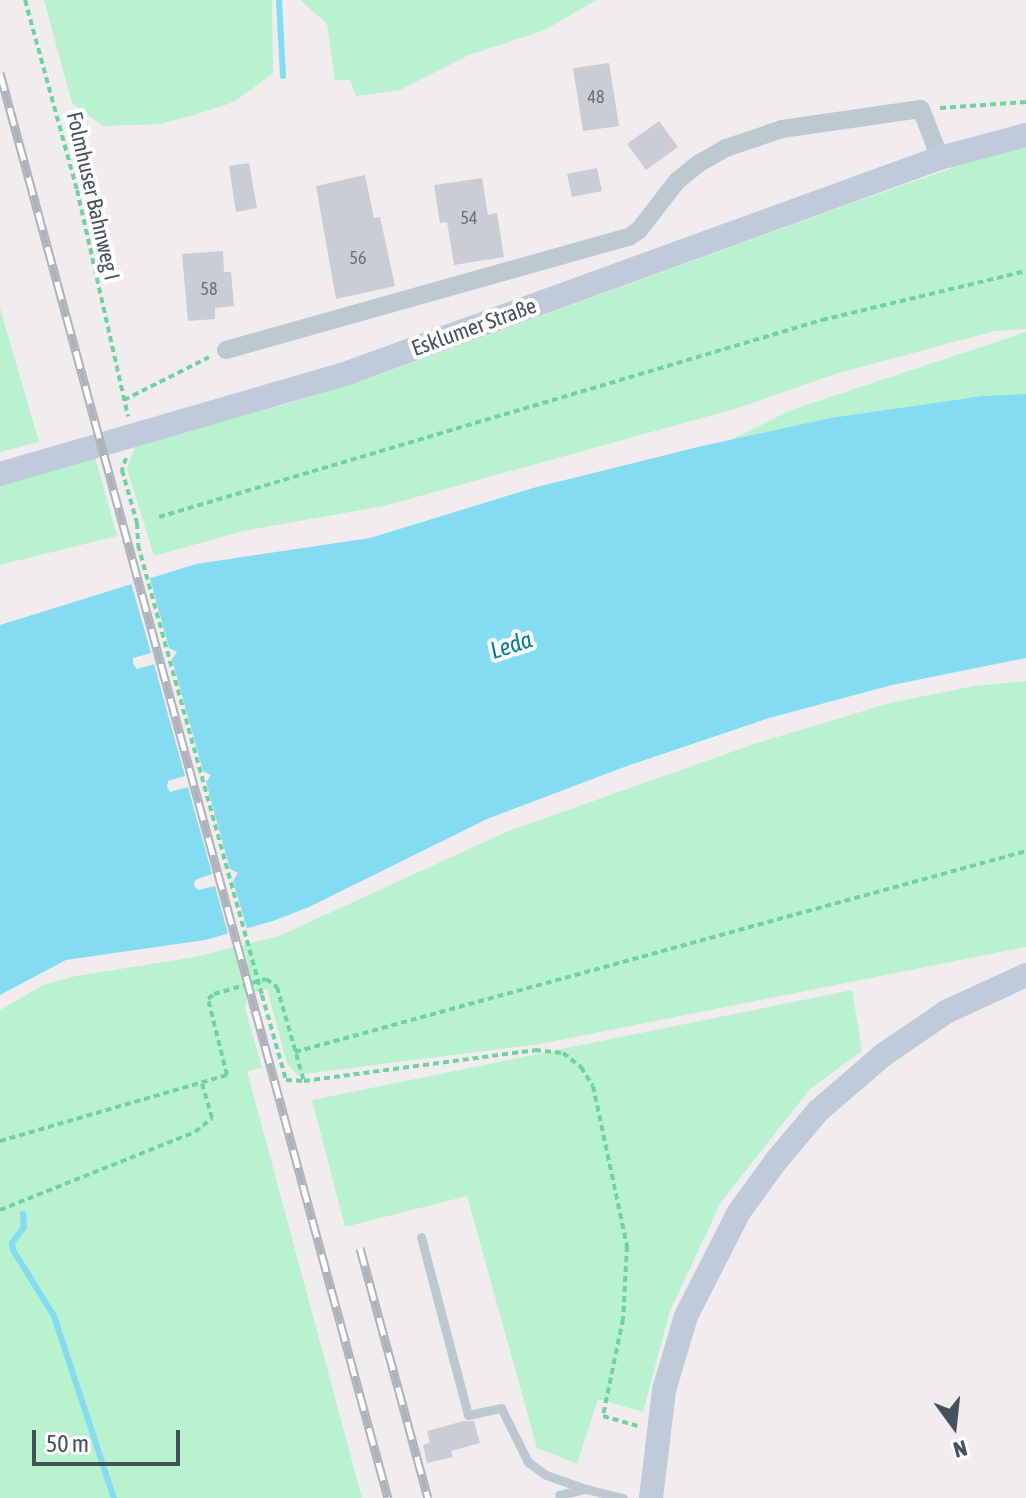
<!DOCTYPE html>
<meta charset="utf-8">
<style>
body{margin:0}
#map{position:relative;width:1026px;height:1498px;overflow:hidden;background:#f1edee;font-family:"Asap Condensed",sans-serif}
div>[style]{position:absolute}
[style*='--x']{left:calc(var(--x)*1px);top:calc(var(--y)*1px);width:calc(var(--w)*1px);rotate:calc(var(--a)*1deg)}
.green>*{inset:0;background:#b9f2ce}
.water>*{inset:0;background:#83dcf1}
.pier>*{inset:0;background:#f1edee}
.stream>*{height:6px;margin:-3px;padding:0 3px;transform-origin:3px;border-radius:3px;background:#83dcf1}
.building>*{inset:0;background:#cacdd3}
.path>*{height:4px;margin-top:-2px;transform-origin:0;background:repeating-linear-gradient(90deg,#6fd29f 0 6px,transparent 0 10px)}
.lane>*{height:9px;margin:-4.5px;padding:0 4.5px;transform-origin:4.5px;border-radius:4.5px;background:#bdc9d1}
.street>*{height:18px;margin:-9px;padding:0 9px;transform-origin:9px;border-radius:9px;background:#bdc9d1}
.secondary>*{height:24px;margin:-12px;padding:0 12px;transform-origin:12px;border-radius:12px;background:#bfcbd8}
.rail>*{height:9px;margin-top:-4.5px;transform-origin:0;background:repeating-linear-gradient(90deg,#fff 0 18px,#afb3b9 0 36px);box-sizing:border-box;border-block:2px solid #afb3b9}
.path-bridge>*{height:4px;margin-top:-2px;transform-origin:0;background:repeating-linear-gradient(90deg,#6fd29f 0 6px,transparent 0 10px)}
span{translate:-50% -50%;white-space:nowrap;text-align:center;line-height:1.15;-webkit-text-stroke:8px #fff;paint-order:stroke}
.number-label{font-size:18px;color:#66717a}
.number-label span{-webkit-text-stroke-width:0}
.street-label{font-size:22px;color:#45525c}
.water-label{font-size:24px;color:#057c99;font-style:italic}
.north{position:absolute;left:914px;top:1386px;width:80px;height:80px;-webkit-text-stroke:6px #fff;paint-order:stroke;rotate:165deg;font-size:22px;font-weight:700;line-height:32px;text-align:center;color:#45525c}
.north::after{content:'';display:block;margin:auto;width:28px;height:36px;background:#45525c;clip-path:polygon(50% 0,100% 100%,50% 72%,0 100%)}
.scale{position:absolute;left:32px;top:1430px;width:148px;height:36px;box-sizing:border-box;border:4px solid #45525c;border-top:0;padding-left:10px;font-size:24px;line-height:28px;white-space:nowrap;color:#45525c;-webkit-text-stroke:6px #fff;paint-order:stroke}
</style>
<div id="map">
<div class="green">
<div style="clip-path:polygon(44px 0,272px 0,273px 73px,234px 102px,194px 115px,160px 124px,103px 126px,72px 103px)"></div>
<div style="clip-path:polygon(300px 0,596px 0,545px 30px,469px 55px,400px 90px,356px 96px,350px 80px,335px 80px,327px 24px)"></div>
<div style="clip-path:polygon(1026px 146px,1026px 329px,995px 331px,835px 374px,738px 408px,384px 506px,243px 531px,154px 556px,127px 469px,136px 443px,284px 405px,378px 375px,825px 213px,980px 158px)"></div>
<div style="clip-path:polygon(0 308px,39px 442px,0 452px)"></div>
<div style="clip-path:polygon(1026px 332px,1026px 394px,982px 396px,830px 418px,731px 440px,791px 410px)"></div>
<div style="clip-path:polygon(95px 456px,117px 536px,0 565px,0 485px)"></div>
<div style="clip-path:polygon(1026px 681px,1026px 947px,540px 1044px,297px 1075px,287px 1064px,267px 989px,248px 994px,245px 1008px,262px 1068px,247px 1071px,362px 1498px,0 1498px,0 1010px,43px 985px,76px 976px,195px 957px,279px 936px,506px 832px,754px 744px,890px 703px,974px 686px)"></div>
<div style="clip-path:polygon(852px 990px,862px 1051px,810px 1089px,721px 1202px,670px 1311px,643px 1412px,598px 1399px,577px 1464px,537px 1448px,467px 1196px,345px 1227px,312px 1100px)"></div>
</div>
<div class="water">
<div style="clip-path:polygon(1026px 394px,1026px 658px,892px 685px,769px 718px,627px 766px,487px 819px,309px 907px,273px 921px,205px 940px,66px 960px,0 995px,0 625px,196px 564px,370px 538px,533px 488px,698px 447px,830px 418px,982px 396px)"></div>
</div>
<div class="pier">
<div style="clip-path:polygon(149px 575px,169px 648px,177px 652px,172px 659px,203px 771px,211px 775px,206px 782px,230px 869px,238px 873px,233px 881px,248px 932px,229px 937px,215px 886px,198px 890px,194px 886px,195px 880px,212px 874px,188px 787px,170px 792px,167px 787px,168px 781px,185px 776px,154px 664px,137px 669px,133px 664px,133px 658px,151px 653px,130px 579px)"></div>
</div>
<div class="stream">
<div style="--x:279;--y:0;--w:76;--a:87"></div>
<div style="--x:23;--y:1214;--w:13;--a:86"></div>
<div style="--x:24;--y:1227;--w:20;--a:127"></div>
<div style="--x:12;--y:1243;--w:7;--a:82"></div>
<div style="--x:13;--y:1250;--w:78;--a:58.2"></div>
<div style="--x:54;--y:1316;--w:192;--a:71.8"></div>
</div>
<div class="building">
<div style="clip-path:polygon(609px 63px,619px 126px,583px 131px,573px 68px)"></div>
<div style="clip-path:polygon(659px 121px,678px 147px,646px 170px,627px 144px)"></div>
<div style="clip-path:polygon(249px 163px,257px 208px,236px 212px,229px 166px)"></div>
<div style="clip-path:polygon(597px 168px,602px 191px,572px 197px,567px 174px)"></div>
<div style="clip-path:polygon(365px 175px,374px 218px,380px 217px,395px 286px,336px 299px,316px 186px)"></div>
<div style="clip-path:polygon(482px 178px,488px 215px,497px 213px,504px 257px,454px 265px,447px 222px,440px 223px,434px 185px)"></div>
<div style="clip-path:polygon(223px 251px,224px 272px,231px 272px,234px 306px,215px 308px,215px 319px,188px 321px,182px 254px)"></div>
<div style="clip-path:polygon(464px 1421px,474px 1421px,480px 1443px,451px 1451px,453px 1457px,427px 1463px,423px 1445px,430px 1443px,427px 1431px)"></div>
</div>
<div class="path">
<div style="--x:25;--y:0;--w:197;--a:74.7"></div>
<div style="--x:77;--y:190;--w:232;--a:77.3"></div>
<div style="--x:940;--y:108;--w:86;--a:-4"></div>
<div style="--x:124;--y:400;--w:95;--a:-26.8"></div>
<div style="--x:126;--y:458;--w:13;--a:108"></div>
<div style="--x:122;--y:470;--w:55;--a:74.2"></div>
<div style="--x:137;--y:523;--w:22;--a:87"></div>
<div style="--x:159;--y:517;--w:692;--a:-16.55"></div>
<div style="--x:822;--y:320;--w:210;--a:-13.5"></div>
<div style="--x:262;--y:995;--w:88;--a:74.2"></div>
<div style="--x:286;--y:1080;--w:18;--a:3"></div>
<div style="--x:304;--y:1081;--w:233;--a:-7.6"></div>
<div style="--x:535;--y:1050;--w:28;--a:6"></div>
<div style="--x:563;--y:1053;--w:23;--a:38"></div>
<div style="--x:581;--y:1067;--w:22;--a:58"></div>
<div style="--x:593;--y:1086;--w:164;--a:78"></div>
<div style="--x:627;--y:1246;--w:73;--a:93.1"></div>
<div style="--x:623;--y:1319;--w:99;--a:101.7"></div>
<div style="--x:603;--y:1416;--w:36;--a:16"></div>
<div style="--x:295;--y:1052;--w:758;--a:-15.37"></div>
<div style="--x:0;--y:1141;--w:236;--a:-16.2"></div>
<div style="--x:227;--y:1075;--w:78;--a:-104"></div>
<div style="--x:208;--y:999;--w:8;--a:-40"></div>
<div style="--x:214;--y:994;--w:54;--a:-16.1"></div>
<div style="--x:266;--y:979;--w:14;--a:36"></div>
<div style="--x:277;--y:987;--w:98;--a:74"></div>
<div style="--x:0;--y:1210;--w:210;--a:-21.8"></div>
<div style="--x:195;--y:1132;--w:22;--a:-39"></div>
<div style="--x:212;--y:1118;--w:37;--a:-106"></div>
</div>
<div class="lane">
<div style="--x:421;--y:1237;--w:184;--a:75.2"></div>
<div style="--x:468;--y:1415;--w:34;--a:-12"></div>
<div style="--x:501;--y:1408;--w:60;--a:63.4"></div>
<div style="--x:528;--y:1462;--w:22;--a:36"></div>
<div style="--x:546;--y:1475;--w:42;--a:19.3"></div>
<div style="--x:559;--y:1495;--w:28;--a:-13"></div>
<div style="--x:586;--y:1489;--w:38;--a:14"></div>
</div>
<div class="street">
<div style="--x:226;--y:350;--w:419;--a:-15.7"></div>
<div style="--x:629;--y:237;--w:12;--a:-35"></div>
<div style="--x:639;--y:230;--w:62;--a:-52.2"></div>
<div style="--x:677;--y:181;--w:27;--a:-39"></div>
<div style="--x:698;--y:164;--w:32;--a:-30"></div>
<div style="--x:726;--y:148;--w:59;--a:-18.7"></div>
<div style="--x:782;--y:129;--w:140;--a:-8.2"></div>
<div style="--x:921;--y:109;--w:53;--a:68.8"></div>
</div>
<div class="secondary">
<div style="--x:0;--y:474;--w:365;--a:-16.2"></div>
<div style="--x:350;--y:372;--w:628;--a:-19.94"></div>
<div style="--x:940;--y:158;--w:89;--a:-15"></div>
<div style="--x:651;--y:1498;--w:109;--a:-83.1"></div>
<div style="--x:664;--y:1390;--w:77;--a:-73.4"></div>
<div style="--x:686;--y:1316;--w:117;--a:-63"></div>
<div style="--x:739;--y:1212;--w:63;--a:-54"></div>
<div style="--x:776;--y:1161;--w:65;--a:-50"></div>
<div style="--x:818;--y:1111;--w:86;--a:-40.7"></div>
<div style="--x:883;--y:1055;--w:76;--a:-34.3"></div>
<div style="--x:946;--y:1012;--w:88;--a:-24.8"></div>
</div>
<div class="rail">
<div style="--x:0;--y:73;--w:1477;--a:74.77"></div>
<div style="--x:360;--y:1248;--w:259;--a:74.8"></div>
</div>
<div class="path-bridge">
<div style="--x:138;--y:545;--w:467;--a:74.6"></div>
</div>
<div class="number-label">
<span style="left:596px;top:97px">48</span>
<span style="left:469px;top:218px">54</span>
<span style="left:358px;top:258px">56</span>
<span style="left:209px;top:289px">58</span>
</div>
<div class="street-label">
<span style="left:93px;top:196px;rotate:77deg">Folmhuser Bahnweg I</span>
<span style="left:474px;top:327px;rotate:-20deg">Esklumer Straße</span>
</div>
<div class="water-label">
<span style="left:511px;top:645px;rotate:-18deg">Leda</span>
</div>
<div class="north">N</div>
<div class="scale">50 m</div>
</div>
